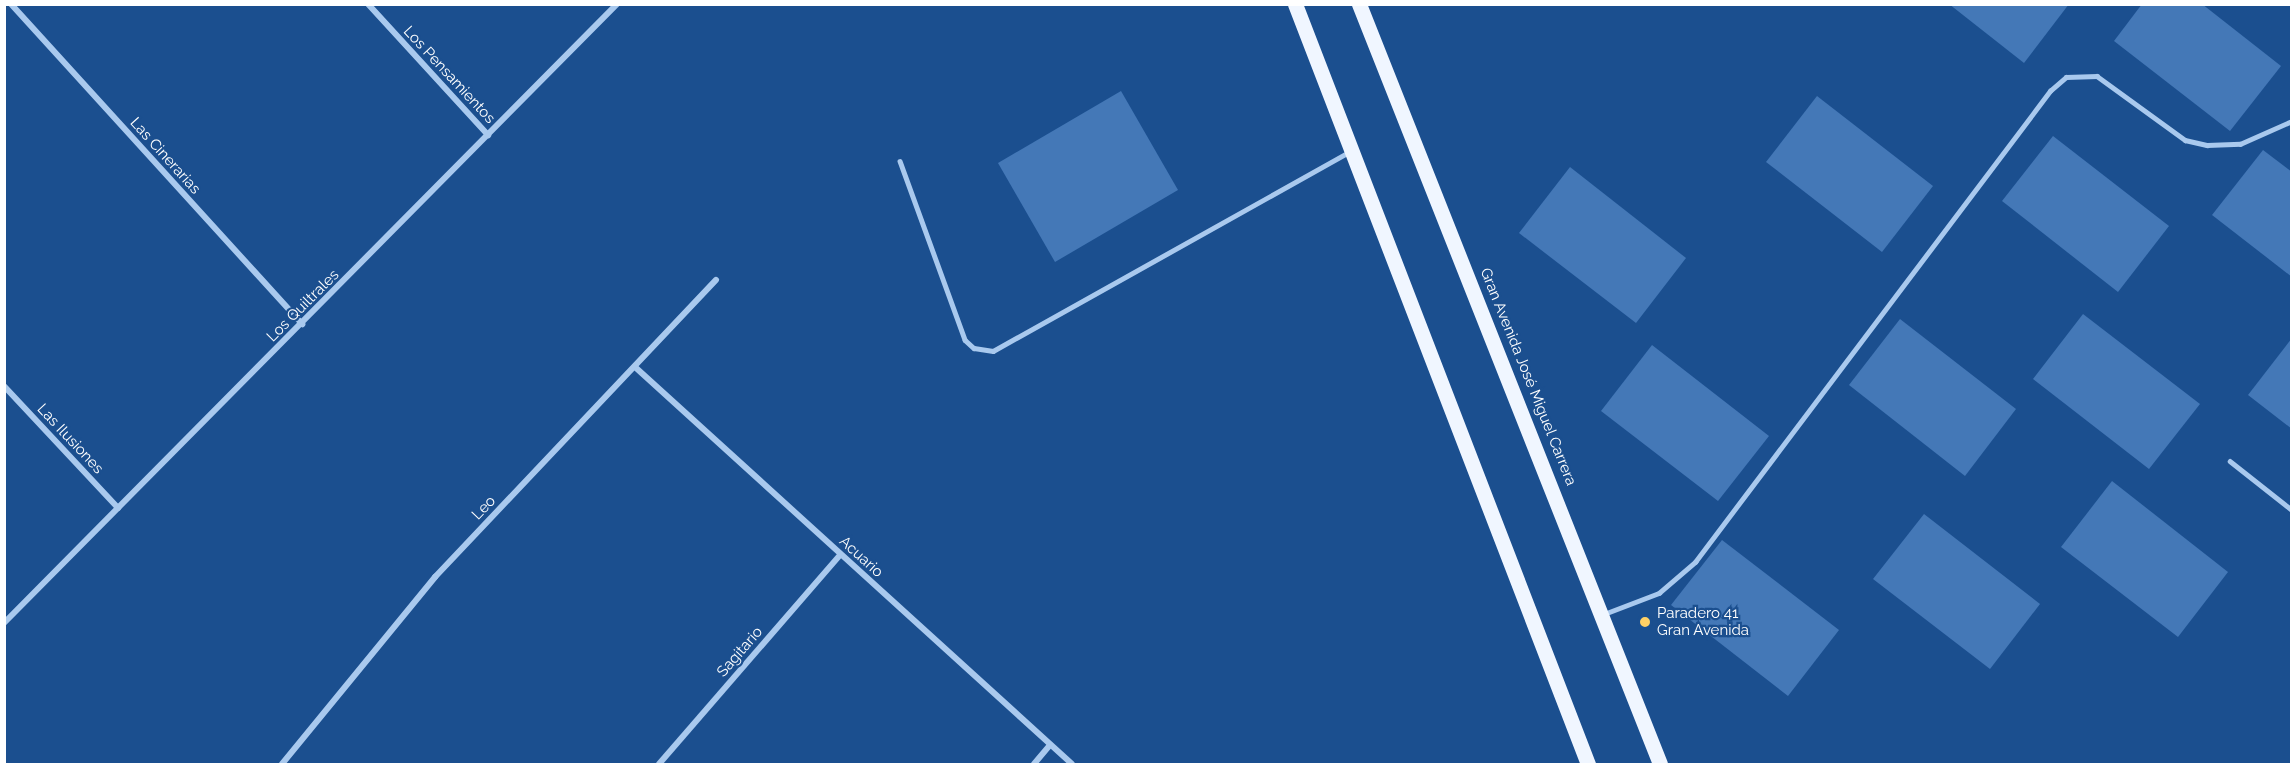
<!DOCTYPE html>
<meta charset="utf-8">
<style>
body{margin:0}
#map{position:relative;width:2296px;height:769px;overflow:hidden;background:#1b4f8f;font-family:Raleway,sans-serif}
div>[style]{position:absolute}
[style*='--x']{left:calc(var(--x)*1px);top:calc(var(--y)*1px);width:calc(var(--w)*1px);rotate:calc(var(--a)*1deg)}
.building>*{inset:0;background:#4478b7}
.service>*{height:4.5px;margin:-2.25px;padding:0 2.25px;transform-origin:2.25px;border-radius:2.25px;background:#a9c9ee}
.minor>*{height:6px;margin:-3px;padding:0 3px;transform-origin:3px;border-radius:3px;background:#a9c9ee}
.primary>*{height:15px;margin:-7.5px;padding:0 7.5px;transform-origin:7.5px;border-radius:7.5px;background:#f0f6ff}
.dots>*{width:16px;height:16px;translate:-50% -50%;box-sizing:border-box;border:3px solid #1b4f8f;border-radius:50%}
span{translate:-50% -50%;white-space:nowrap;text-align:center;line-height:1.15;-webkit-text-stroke:4.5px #1b4f8f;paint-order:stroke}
.street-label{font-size:15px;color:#fff}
.poi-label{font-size:15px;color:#fff}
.left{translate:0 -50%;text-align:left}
.frame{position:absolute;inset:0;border:6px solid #fff;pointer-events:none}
</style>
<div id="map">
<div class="building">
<div style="clip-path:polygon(1949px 4px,2069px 4px,2024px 63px)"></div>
<div style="clip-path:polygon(2142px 4px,2202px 4px,2281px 66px,2230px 131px,2114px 41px)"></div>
<div style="clip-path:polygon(1121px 91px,1178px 190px,1055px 262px,998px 163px)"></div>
<div style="clip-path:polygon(1817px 96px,1933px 186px,1882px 252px,1766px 162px)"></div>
<div style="clip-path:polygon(2053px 136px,2169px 226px,2118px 292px,2002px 201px)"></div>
<div style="clip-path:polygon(2263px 150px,2292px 172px,2292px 277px,2212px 215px)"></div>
<div style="clip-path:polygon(1570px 167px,1686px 258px,1636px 323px,1519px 233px)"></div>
<div style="clip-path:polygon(2083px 314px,2200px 404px,2149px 469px,2033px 379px)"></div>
<div style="clip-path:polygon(1900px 319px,2016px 409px,1965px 476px,1849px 385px)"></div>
<div style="clip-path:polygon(2292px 338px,2292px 429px,2248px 395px)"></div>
<div style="clip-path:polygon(1652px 345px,1769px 436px,1718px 501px,1601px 411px)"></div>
<div style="clip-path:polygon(2112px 481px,2228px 572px,2178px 637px,2061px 547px)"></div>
<div style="clip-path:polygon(1924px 514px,2040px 604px,1990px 669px,1873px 579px)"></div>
<div style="clip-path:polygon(1722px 540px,1839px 630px,1788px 696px,1671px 605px)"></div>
</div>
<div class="service">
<div style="--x:900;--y:161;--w:190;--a:70"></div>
<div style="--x:965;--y:340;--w:12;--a:42"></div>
<div style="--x:974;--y:348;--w:19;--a:9"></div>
<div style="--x:993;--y:351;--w:408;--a:-29.2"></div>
<div style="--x:2230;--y:461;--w:79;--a:38.3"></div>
<div style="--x:1604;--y:614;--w:59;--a:-20.9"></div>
<div style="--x:1659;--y:593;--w:48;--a:-40.7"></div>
<div style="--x:1695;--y:562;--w:590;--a:-52.99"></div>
<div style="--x:2050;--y:91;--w:21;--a:-41"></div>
<div style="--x:2066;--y:77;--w:31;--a:-2"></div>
<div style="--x:2097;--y:76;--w:109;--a:36"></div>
<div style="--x:2185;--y:140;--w:23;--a:13"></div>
<div style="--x:2207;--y:145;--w:33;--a:-2"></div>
<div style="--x:2240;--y:144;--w:57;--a:-23.9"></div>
</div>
<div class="minor">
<div style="--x:11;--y:4;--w:433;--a:47.7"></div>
<div style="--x:368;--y:4;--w:178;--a:47.5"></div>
<div style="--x:635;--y:367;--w:590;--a:42.25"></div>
<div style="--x:4;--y:386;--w:167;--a:46.9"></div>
<div style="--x:4;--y:623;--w:871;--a:-45.28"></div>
<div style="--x:282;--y:764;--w:242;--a:-50.7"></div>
<div style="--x:435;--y:577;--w:409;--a:-46.6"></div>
<div style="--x:659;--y:764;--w:276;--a:-49.1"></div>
<div style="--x:1034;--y:764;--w:25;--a:-50"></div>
</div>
<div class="primary">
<div style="--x:1295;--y:4;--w:815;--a:68.92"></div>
<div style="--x:1359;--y:4;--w:817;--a:68.39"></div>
</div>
<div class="dots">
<div style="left:1645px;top:622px;background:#ffd166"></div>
</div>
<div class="street-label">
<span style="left:449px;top:75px;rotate:47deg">Los Pensamientos</span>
<span style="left:165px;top:156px;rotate:48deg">Las Cinerarias</span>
<span style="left:303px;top:306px;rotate:-45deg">Los Quiltrales</span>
<span style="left:1528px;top:377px;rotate:68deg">Gran Avenida José Miguel Carrera</span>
<span style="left:70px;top:439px;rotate:47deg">Las Ilusiones</span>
<span style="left:484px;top:508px;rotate:-46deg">Leo</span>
<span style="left:861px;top:557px;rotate:42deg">Acuario</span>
<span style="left:740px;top:652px;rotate:-49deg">Sagitario</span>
</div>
<div class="poi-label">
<span class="left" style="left:1657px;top:622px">Paradero 41<br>Gran Avenida</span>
</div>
<div class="frame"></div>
</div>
